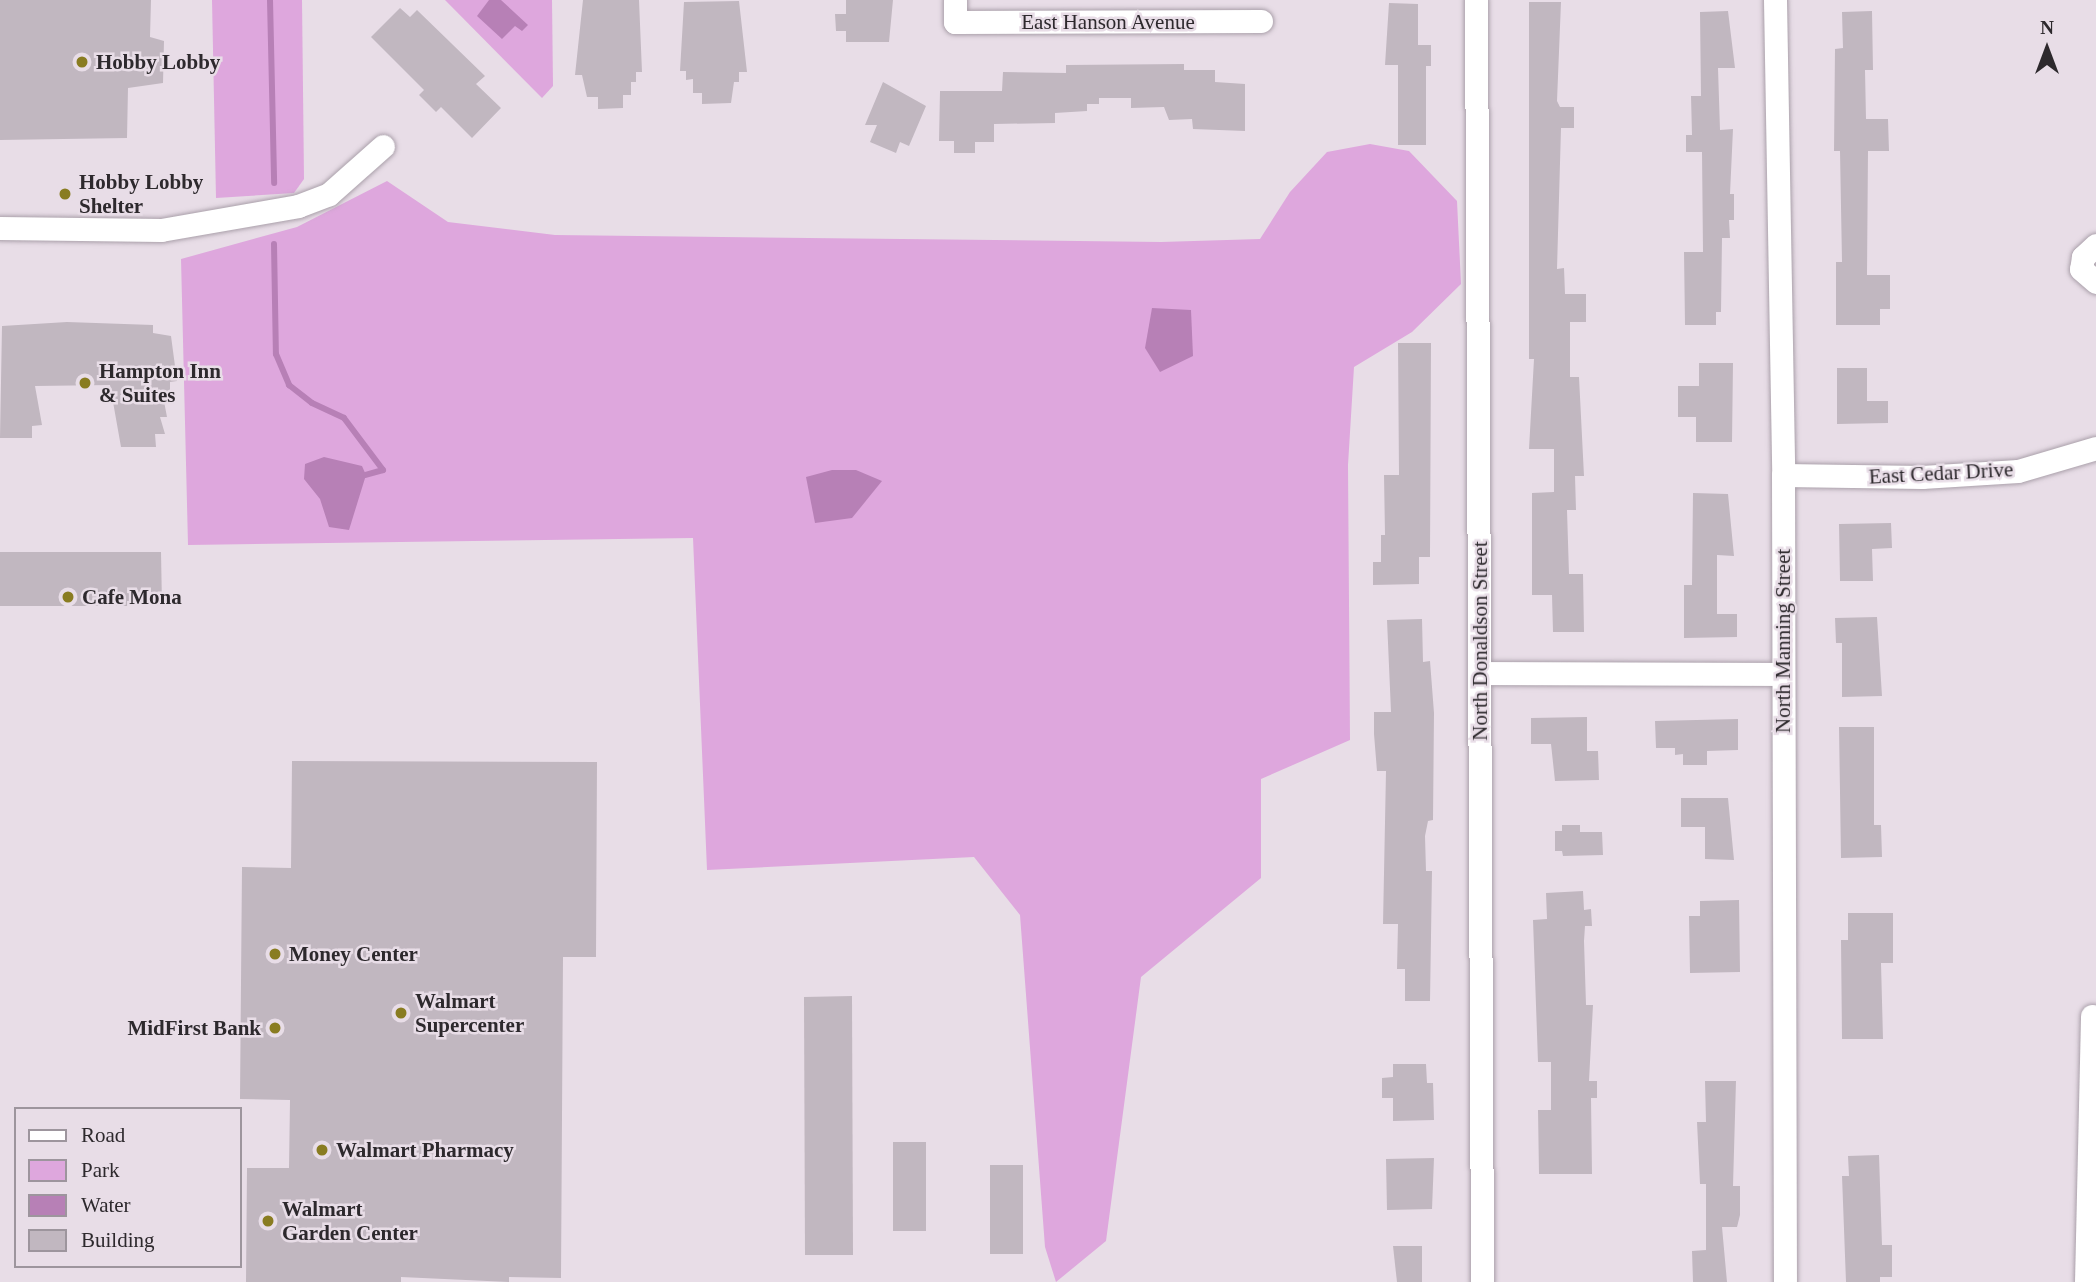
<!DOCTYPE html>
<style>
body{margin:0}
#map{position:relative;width:2096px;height:1282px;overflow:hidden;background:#e8dde7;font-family:Georgia,serif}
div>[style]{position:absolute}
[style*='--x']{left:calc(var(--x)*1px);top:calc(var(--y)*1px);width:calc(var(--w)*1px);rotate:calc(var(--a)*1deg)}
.green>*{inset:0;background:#dea7dd}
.water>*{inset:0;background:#b780b6}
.stream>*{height:6px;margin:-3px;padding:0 3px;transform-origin:3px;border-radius:3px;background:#b780b6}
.building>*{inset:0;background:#c1b7c0}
.roads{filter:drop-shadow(0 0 2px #aaa0aa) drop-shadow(0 0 2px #aaa0aa)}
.minor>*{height:23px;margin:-11.5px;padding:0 11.5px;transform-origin:11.5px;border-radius:11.5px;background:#fff}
.dots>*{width:19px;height:19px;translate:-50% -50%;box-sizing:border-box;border:4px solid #e8dde7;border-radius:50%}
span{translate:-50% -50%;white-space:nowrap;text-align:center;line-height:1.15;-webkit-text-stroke:5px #e8dde7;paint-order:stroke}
.street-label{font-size:21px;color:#2d292d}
.poi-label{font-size:21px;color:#2d292d;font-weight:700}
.left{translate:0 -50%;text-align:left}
.right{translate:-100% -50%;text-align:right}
.legend{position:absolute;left:14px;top:1107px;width:228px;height:161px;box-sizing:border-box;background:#e8dde7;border:2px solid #9d959d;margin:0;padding:9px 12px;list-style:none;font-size:21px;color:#2d292d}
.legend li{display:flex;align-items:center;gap:14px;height:35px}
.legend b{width:35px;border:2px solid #9d959d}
.north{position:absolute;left:2012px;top:14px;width:70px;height:70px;-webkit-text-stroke:5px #e8dde7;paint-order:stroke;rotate:0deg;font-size:19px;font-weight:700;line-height:28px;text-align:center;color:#2d292d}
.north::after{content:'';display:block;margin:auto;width:24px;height:32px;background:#2d292d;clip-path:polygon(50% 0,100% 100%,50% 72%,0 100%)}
</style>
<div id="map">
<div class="green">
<div style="clip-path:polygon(212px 0,302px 0,304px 179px,294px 193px,216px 198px)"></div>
<div style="clip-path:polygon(445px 0,552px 0,553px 86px,542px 98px)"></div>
<div style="clip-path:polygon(1370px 144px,1409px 151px,1457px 201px,1461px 284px,1412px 332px,1354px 367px,1348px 465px,1350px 740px,1261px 779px,1261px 878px,1141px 977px,1106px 1241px,1056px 1282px,1045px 1247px,1020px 915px,974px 857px,707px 870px,693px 538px,188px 545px,181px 259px,297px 227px,387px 181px,448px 222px,555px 235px,1161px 242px,1260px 239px,1290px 192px,1327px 152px)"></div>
</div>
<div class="water">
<div style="clip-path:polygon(489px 0,501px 0,528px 25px,522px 31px,515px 26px,502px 39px,477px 16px)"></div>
<div style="clip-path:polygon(1152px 308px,1191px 310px,1193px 356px,1160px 372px,1145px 348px)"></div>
<div style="clip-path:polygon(324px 457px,362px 466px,366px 475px,349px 530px,329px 527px,320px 499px,304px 479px,305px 464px)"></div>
<div style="clip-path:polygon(832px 470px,856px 470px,882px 481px,852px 518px,815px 523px,806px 477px)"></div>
</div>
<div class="stream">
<div style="--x:270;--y:0;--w:183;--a:88.7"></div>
<div style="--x:274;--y:244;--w:110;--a:89"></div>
<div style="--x:276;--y:354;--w:34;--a:67"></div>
<div style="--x:289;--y:385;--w:29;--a:38"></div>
<div style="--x:312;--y:403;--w:35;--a:25"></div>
<div style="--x:344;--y:418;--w:65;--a:53.1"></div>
<div style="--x:383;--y:470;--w:18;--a:164"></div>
</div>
<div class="building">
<div style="clip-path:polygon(0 0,151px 0,150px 37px,164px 41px,163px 83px,128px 88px,127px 138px,0 140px)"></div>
<div style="clip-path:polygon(583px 0,639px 0,642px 72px,636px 72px,636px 82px,631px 82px,631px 95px,623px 95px,623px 108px,598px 109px,598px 97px,587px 97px,582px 75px,575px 75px)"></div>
<div style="clip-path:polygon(846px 0,893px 0,889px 42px,846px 42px,846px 31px,836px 31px,835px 14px,846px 14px)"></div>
<div style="clip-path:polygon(739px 1px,747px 72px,739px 72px,739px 82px,734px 82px,731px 103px,702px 104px,702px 93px,693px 93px,693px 79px,686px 80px,686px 71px,680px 71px,684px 2px)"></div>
<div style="clip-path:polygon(1529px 2px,1561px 2px,1557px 101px,1560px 107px,1574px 107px,1574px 128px,1561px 128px,1557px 269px,1564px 268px,1565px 294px,1586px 294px,1586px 322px,1570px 322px,1570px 377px,1579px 377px,1584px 476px,1575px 476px,1576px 510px,1567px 510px,1569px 574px,1583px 574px,1584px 632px,1553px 632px,1552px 595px,1532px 595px,1532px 493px,1554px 492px,1554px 449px,1529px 449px,1534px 359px,1529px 359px)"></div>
<div style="clip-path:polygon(1389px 3px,1418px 4px,1418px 45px,1431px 45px,1431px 66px,1426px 66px,1426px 145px,1398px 145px,1398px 65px,1385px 65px)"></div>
<div style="clip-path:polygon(400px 8px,410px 17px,417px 10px,485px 76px,476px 84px,501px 108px,472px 138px,441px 107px,436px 112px,419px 95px,424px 90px,371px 37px)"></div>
<div style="clip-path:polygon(1728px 11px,1735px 68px,1718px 68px,1720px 130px,1733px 129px,1730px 194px,1734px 194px,1734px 220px,1729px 220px,1730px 238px,1722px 238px,1721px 312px,1716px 312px,1716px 325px,1685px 325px,1684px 252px,1703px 252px,1702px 152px,1686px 152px,1686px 135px,1692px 135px,1691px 96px,1701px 96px,1700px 12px)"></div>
<div style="clip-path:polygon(1872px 11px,1873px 70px,1865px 70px,1866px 119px,1888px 119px,1889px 151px,1868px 151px,1867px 275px,1890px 275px,1890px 309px,1880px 309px,1880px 325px,1836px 325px,1836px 262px,1842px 262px,1840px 151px,1834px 151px,1835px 49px,1843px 48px,1842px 12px)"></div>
<div style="clip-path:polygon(1184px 64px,1184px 70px,1215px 70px,1215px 82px,1245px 84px,1245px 131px,1193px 129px,1192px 119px,1169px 120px,1164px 107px,1131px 108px,1131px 98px,1099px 98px,1099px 104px,1087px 104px,1087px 111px,1055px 113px,1055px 123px,994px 124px,994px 142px,975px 142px,975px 153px,954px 153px,954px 141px,939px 141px,940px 91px,1002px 91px,1003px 72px,1066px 73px,1066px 65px)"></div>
<div style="clip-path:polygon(883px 82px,926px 106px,909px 146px,900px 142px,896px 153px,870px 142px,877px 125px,865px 125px)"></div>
<div style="clip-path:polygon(67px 322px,153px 325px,153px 333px,171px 336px,177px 381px,170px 382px,170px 396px,163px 396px,167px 417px,160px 417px,165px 434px,155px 434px,156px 447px,121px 447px,110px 385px,35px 386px,42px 425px,32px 426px,32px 438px,0 438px,2px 326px)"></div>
<div style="clip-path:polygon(1398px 343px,1431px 343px,1430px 557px,1419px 557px,1419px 584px,1373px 585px,1373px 562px,1381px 562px,1381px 535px,1385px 535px,1384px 475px,1399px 475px)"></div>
<div style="clip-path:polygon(1699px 363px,1733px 363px,1732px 442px,1696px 442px,1696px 417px,1678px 417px,1678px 386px,1699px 386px)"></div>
<div style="clip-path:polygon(1837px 368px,1867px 368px,1867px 401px,1888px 401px,1888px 423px,1837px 424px)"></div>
<div style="clip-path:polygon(1693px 493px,1728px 494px,1734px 556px,1717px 555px,1717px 614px,1737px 614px,1737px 637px,1684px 638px,1684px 585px,1692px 585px)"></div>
<div style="clip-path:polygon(1891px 523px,1892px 548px,1872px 549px,1873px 581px,1840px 581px,1839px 524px)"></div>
<div style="clip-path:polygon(0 552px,161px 552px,162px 606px,0 606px)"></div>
<div style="clip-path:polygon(1877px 617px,1882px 696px,1842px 697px,1842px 643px,1836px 643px,1835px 618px)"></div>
<div style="clip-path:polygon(1422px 619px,1423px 662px,1430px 661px,1434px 713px,1433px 820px,1428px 821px,1425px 836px,1426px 871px,1432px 871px,1430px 1001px,1405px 1001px,1405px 969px,1397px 969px,1398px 924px,1383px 924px,1386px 771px,1377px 771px,1374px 734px,1374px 712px,1391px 712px,1387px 620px)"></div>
<div style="clip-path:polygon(1587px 717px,1587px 751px,1598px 751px,1599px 780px,1555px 781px,1551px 744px,1531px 744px,1531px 718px)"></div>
<div style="clip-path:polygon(1738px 719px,1738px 750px,1707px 751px,1707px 765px,1683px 765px,1683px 754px,1675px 755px,1675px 748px,1656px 748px,1655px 721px)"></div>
<div style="clip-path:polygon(1839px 727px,1874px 727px,1874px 825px,1881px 825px,1882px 857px,1841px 858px)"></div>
<div style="clip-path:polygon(292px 761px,597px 762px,596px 957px,563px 957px,561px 1278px,509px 1277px,509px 1282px,401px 1277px,401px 1282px,246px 1282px,247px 1168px,289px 1168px,290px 1100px,240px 1099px,242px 867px,291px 868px)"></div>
<div style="clip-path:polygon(1681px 798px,1728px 798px,1734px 860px,1705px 859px,1705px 827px,1681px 827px)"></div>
<div style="clip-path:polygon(1562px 825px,1580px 825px,1580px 832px,1602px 832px,1603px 855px,1563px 856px,1562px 851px,1555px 851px,1555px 831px,1562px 831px)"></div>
<div style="clip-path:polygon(1583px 891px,1584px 910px,1591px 909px,1592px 926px,1585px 926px,1584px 941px,1586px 1005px,1593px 1005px,1589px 1081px,1597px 1081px,1597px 1098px,1591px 1098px,1592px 1174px,1539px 1174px,1538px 1110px,1551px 1110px,1551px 1062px,1538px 1062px,1533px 920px,1547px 919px,1546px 893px)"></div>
<div style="clip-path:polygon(1739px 900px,1740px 972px,1690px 973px,1689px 916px,1700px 916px,1700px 901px)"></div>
<div style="clip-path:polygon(1848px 913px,1893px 913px,1893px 963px,1881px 963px,1883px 1039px,1842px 1039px,1841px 940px,1848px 940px)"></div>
<div style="clip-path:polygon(852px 996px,853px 1255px,805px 1255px,804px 997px)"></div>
<div style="clip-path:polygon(1393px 1064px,1426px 1064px,1427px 1083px,1433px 1083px,1434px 1120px,1393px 1121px,1393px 1098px,1382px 1098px,1382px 1078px,1393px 1077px)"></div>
<div style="clip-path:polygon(1705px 1081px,1736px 1081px,1733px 1186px,1740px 1186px,1740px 1215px,1737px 1227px,1722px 1227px,1727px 1282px,1693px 1282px,1692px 1251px,1706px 1250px,1706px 1184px,1700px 1184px,1697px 1122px,1706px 1122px)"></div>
<div style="clip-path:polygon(893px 1142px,926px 1142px,926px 1231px,893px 1231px)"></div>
<div style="clip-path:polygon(1879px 1155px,1882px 1245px,1892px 1245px,1892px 1277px,1880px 1277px,1880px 1282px,1846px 1282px,1842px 1176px,1849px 1176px,1848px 1156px)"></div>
<div style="clip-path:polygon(1434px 1158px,1432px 1209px,1387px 1210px,1386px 1159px)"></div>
<div style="clip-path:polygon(990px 1165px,1023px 1165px,1023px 1254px,990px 1254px)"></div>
<div style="clip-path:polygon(1393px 1246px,1422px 1246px,1422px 1282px,1397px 1282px)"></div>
</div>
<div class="roads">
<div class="minor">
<div style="--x:955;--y:0;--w:22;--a:90"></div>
<div style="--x:955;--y:22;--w:306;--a:-0.2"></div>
<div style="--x:1476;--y:0;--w:1282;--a:89.73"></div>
<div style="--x:1775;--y:0;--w:475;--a:89"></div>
<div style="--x:1783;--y:475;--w:807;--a:89.86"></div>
<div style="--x:0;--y:228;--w:161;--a:0.7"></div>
<div style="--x:161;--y:230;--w:139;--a:-9.9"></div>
<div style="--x:298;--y:206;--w:33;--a:-21"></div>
<div style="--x:329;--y:194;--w:72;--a:-41.6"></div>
<div style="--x:2096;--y:245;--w:18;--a:137"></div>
<div style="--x:2083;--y:257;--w:12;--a:99"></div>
<div style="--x:2081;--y:269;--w:20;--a:41"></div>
<div style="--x:1783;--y:475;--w:139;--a:0.8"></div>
<div style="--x:1922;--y:477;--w:96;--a:-3.6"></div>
<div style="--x:2018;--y:471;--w:81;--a:-16.4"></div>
<div style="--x:1480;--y:673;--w:303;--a:0.2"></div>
<div style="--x:2086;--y:1282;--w:266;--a:-88.7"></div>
</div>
</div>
<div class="dots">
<div style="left:82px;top:62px;background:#897c21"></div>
<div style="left:65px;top:194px;background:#897c21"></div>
<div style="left:85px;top:383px;background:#897c21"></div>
<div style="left:68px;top:597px;background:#897c21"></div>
<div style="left:275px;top:954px;background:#897c21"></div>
<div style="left:401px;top:1013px;background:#897c21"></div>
<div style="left:275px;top:1028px;background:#897c21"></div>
<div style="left:322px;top:1150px;background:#897c21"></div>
<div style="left:268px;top:1221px;background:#897c21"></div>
</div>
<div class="street-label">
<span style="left:1108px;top:22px">East Hanson Avenue</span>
<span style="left:1941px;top:473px;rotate:-3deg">East Cedar Drive</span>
<span style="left:1480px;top:641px;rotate:-90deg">North Donaldson Street</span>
<span style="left:1783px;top:641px;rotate:-90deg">North Manning Street</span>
</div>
<div class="poi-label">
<span class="left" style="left:96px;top:62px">Hobby Lobby</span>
<span class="left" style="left:79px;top:194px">Hobby Lobby<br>Shelter</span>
<span class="left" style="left:99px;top:383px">Hampton Inn<br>&amp; Suites</span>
<span class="left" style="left:82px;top:597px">Cafe Mona</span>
<span class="left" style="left:289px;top:954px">Money Center</span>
<span class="left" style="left:415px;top:1013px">Walmart<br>Supercenter</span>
<span class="right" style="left:261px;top:1028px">MidFirst Bank</span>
<span class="left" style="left:336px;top:1150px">Walmart Pharmacy</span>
<span class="left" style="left:282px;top:1221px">Walmart<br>Garden Center</span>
</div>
<ul class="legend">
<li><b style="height:9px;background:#fff"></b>Road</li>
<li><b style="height:19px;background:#dea7dd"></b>Park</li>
<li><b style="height:19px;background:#b780b6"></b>Water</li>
<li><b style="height:19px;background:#c1b7c0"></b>Building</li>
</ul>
<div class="north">N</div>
</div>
